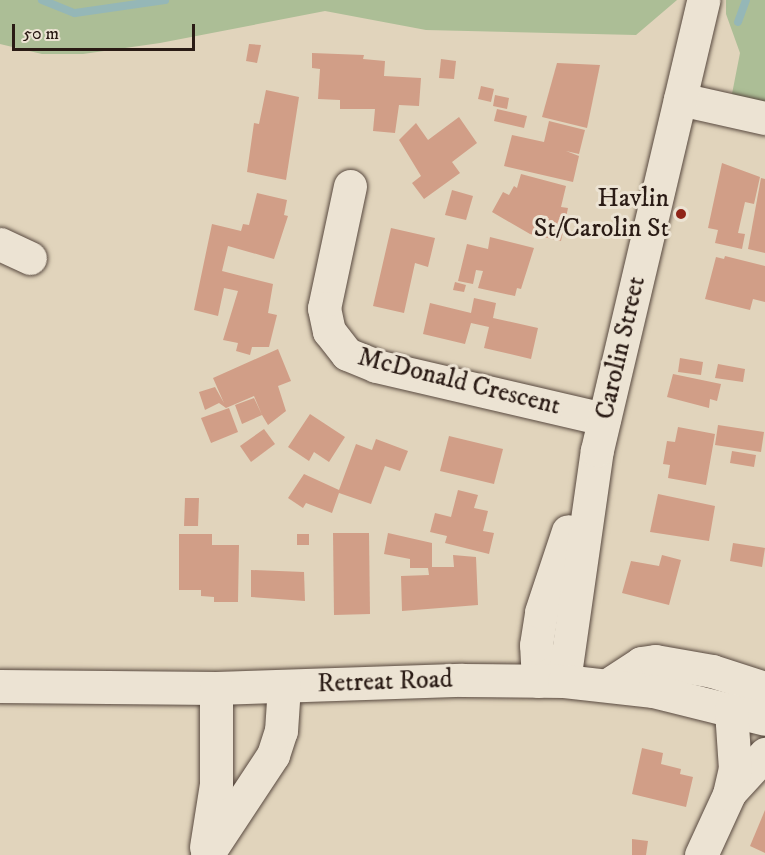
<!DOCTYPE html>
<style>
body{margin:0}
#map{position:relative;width:765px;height:855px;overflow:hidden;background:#e1d4bc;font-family:"IM FELL DW Pica",serif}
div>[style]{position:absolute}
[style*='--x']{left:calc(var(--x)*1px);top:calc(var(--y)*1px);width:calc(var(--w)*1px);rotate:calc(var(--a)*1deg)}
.green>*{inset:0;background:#acbe96}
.stream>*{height:8px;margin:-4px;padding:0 4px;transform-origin:4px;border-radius:4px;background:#95b7b7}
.building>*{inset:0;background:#d19e87}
.roads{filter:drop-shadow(0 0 2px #58493f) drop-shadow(0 0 2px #58493f)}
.minor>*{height:33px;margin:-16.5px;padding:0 16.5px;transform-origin:16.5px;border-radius:16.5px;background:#ece3d3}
.dots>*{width:16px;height:16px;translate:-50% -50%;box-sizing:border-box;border:3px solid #ece3d3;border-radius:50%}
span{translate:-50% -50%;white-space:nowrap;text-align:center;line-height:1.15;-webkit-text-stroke:6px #ece3d3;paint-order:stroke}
.poi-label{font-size:26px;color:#2a1b15}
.right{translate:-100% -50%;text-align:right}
.street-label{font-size:26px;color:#2a1b15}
.scale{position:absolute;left:12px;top:24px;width:183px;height:27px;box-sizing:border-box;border:3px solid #2a1b15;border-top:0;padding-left:8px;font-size:18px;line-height:21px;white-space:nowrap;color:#2a1b15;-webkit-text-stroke:4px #ece3d3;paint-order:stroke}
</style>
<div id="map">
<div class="green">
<div style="clip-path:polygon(0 0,677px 0,636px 35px,426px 30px,325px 11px,160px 43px,83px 54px,42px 54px,0 44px)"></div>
<div style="clip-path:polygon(726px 0,765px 0,765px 107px,731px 99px,740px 53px,726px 14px)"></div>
</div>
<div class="stream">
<div style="--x:42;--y:0;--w:35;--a:22"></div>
<div style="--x:75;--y:13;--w:91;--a:-8.2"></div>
<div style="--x:738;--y:22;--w:23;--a:-70"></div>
</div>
<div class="building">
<div style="clip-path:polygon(249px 44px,261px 45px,257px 63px,246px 61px)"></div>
<div style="clip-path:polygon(312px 53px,364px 55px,363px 59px,385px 61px,384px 76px,421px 78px,419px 106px,399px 105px,395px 133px,373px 131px,375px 109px,340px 109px,340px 100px,318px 99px,320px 69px,312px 68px)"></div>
<div style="clip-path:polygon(441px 59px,456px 61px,454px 79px,439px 78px)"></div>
<div style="clip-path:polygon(557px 63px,600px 65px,587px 128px,542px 117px)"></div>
<div style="clip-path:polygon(481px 86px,494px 89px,491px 102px,478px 99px)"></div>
<div style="clip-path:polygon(266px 90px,299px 97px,286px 180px,247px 172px,254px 123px,259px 124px)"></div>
<div style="clip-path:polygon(495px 95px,509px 98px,507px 109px,493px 106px)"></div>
<div style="clip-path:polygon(497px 109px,527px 116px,524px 128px,494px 121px)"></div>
<div style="clip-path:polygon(459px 117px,477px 143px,452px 162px,460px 173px,424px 199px,412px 183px,421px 176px,399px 140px,416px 123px,428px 140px)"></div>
<div style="clip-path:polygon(549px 121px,585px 130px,579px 154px,566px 151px,579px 156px,573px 182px,504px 166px,512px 135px,544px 142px)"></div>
<div style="clip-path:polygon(722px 163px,760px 177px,754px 204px,745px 202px,738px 233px,745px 234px,742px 249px,715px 243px,718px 230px,708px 228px)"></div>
<div style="clip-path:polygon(521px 174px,566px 186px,561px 207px,568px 208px,561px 241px,530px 234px,492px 212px,503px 192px,509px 195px,514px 186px,517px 188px)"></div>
<div style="clip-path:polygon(761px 178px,765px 179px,765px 253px,748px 249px)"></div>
<div style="clip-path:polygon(452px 190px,473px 196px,466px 220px,445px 215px)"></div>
<div style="clip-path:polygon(257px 193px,287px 200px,284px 215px,288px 216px,274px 259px,228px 246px,222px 271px,273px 284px,268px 313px,277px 315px,269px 347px,252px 347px,250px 355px,236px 351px,238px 343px,223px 340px,238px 291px,224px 288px,218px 316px,194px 310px,212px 224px,241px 231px,243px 224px,249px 225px)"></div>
<div style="clip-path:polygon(391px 228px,435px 238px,428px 267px,415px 263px,404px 313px,373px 306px)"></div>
<div style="clip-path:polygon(490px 237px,534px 248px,521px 289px,517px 288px,515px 296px,478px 288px,483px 271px,476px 270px,473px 284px,458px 281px,467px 244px,488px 249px)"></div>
<div style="clip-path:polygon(725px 256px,765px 266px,765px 302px,753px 299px,750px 310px,705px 299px,716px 257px,724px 259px)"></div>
<div style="clip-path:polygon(455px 282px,466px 285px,464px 292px,453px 290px)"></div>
<div style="clip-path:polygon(474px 298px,496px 303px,493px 318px,538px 328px,531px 359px,484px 348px,489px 327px,471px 323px,465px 344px,423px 334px,430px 303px,471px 313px)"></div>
<div style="clip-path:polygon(278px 349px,291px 381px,278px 386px,286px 411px,268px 425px,262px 415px,242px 424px,235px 405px,254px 398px,262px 415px,254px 396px,226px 408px,219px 403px,205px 410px,199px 392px,215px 387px,224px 403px,213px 378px)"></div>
<div style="clip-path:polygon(680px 358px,703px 362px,701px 375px,678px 372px)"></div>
<div style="clip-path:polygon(718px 364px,745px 369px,743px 382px,715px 378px)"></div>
<div style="clip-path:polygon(673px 374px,721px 384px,717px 401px,710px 399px,709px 408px,667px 397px)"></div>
<div style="clip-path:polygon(229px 408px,238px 432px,211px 443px,201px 418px)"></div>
<div style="clip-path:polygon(310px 414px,345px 437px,329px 462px,314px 452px,309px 461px,288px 447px)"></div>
<div style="clip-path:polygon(718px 425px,764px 432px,761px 452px,715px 445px)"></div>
<div style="clip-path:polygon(678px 427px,715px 434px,706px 485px,668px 478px,670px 465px,663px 464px,667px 441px,675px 442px)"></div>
<div style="clip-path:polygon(264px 429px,275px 444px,251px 462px,240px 446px)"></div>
<div style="clip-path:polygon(449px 436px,503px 449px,494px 484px,440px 471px)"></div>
<div style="clip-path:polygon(376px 439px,408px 451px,400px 471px,385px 466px,371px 504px,339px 493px,332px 513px,306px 503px,303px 508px,288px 498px,304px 474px,339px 490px,356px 444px,372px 450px)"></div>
<div style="clip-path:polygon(732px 451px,756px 455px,754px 467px,730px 463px)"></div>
<div style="clip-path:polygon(458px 490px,478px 495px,474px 508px,488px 511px,483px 531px,494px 533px,489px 554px,445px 543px,447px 536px,430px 532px,435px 513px,451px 517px)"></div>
<div style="clip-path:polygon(658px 494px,715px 506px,709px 541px,650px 532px)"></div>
<div style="clip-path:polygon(185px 498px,199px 498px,198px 526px,184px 526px)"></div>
<div style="clip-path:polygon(333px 533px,369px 533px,370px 614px,334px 615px)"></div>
<div style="clip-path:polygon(388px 533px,432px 543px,432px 567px,454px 567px,453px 555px,476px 557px,478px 605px,402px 611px,401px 576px,429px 575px,428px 568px,410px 568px,410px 559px,384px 554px)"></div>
<div style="clip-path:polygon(179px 534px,212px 534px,212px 545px,239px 545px,238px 602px,214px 602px,214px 597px,201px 596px,201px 590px,179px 590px)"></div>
<div style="clip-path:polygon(297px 534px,309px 534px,309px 545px,297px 545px)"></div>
<div style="clip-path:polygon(733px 543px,765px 548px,762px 567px,730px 561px)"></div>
<div style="clip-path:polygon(662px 555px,681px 560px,669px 605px,622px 593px,631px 561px,659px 566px)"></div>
<div style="clip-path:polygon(251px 570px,304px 572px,305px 601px,251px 597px)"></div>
<div style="clip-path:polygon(642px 748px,663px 753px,661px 764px,681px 769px,680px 774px,693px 777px,686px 807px,632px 794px)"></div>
<div style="clip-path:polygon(765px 810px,765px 853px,750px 846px)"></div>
<div style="clip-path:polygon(632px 839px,648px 841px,646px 855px,632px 855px)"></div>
</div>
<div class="roads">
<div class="minor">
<div style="--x:680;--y:99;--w:87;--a:12.6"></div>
<div style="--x:350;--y:186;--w:125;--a:102"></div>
<div style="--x:324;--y:308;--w:24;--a:78"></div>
<div style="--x:329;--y:331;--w:29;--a:52"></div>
<div style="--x:347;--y:354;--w:31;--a:22"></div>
<div style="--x:376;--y:366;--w:234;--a:13.1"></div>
<div style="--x:0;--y:244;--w:33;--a:25"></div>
<div style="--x:538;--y:681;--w:36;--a:-93"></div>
<div style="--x:536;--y:645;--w:33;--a:-81"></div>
<div style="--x:541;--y:612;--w:85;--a:-71.6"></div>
<div style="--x:564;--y:681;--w:233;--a:-81.9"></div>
<div style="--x:597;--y:450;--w:462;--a:-76.7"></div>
<div style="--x:609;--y:684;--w:38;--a:-33"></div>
<div style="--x:641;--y:663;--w:14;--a:-8"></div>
<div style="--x:655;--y:661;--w:58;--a:10"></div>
<div style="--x:712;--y:671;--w:56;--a:17.8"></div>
<div style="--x:0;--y:686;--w:216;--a:0.5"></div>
<div style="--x:216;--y:688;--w:246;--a:-1.9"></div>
<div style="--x:462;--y:680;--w:102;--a:0.6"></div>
<div style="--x:564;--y:681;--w:90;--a:6.4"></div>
<div style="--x:653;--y:691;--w:115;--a:14"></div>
<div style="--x:730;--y:792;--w:52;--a:-47.4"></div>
<div style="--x:206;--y:847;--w:64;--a:-81"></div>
<div style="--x:216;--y:784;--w:96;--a:-90"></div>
<div style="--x:207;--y:855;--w:120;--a:-56.6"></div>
<div style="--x:273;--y:755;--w:25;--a:-72"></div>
<div style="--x:281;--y:731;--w:45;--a:-86.2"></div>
<div style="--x:701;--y:855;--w:67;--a:-65.3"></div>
<div style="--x:729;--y:794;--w:26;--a:-77"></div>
<div style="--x:735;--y:769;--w:59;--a:-93.9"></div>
</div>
</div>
<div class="dots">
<div style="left:681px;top:214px;background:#8f2418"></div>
</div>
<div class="poi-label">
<span class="right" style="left:669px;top:214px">Havlin<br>St/Carolin St</span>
</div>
<div class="street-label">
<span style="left:621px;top:348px;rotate:-77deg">Carolin Street</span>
<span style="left:459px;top:382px;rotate:14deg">McDonald Crescent</span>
<span style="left:385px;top:682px;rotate:-2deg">Retreat Road</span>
</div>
<div class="scale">50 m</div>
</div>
